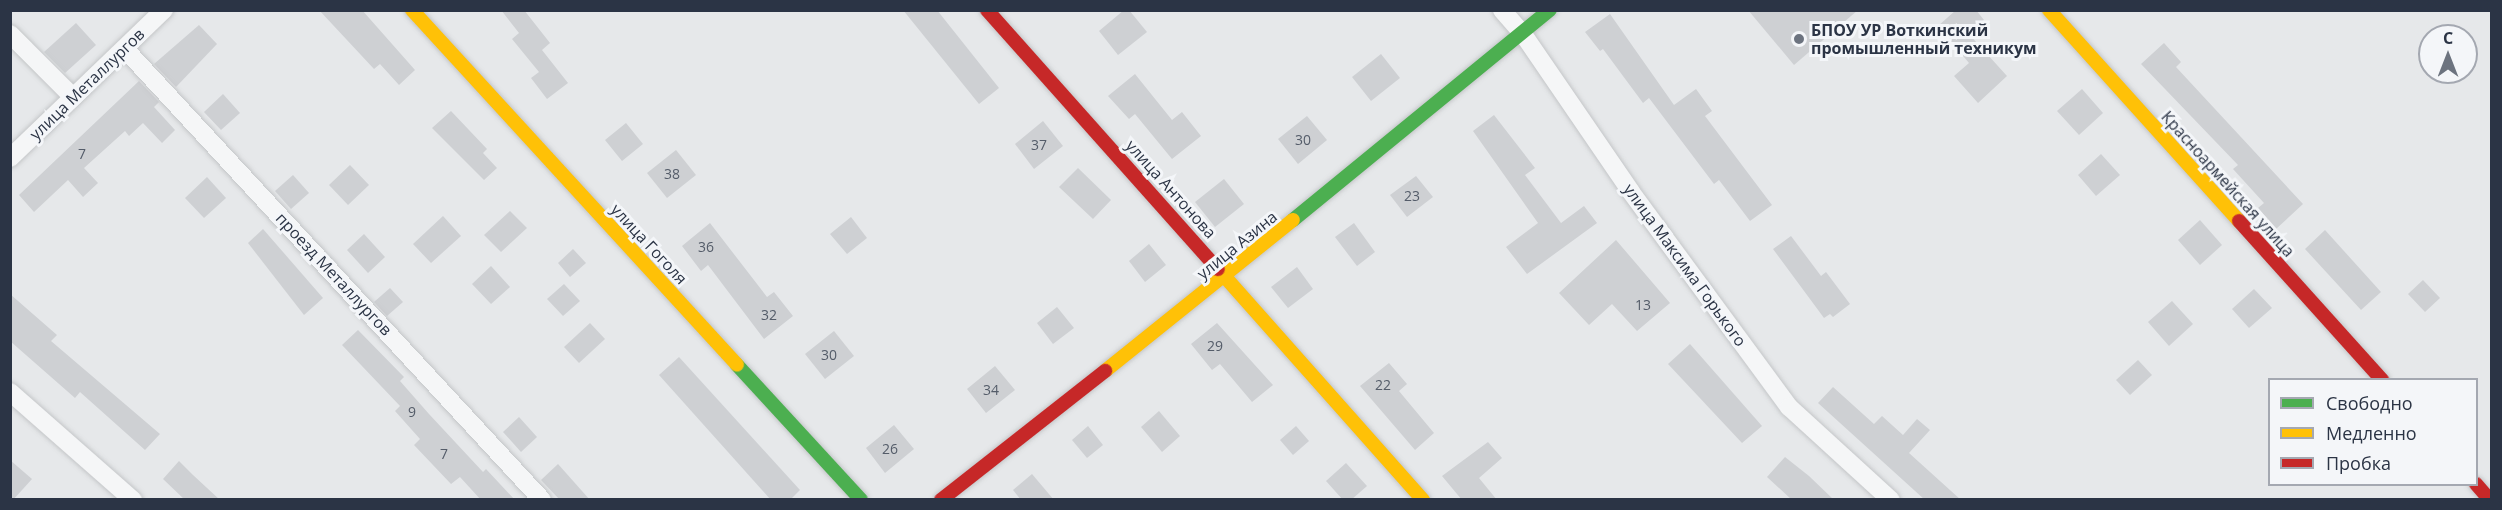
<!DOCTYPE html>
<meta charset="utf-8">
<style>
body{margin:0}
#map{position:relative;width:2502px;height:510px;overflow:hidden;background:#e6e8ea;font-family:"Open Sans",sans-serif}
div>[style]{position:absolute}
[style*='--x']{left:calc(var(--x)*1px);top:calc(var(--y)*1px);width:calc(var(--w)*1px);rotate:calc(var(--a)*1deg)}
.building>*{inset:0;background:#ced0d3}
.roads{filter:drop-shadow(0 0 2px #c4c6c8) drop-shadow(0 0 2px #c4c6c8)}
.street>*{height:18px;margin:-9px;padding:0 9px;transform-origin:9px;border-radius:9px;background:#f5f6f7}
.fast>*{height:14px;margin:-7px;padding:0 7px;transform-origin:7px;border-radius:7px;background:#4caf50}
.slow>*{height:14px;margin:-7px;padding:0 7px;transform-origin:7px;border-radius:7px;background:#ffc107}
.jam>*{height:14px;margin:-7px;padding:0 7px;transform-origin:7px;border-radius:7px;background:#c62828}
.dots>*{width:16px;height:16px;translate:-50% -50%;box-sizing:border-box;border:3px solid #f4f6f9;border-radius:50%}
span{translate:-50% -50%;white-space:nowrap;text-align:center;line-height:1.15;-webkit-text-stroke:6px #f4f6f9;paint-order:stroke}
.number-label{font-size:14px;color:#545c69}
.number-label span{-webkit-text-stroke-width:0}
.poi-label{font-size:16px;color:#2b3445;font-weight:700}
.left{translate:0 -50%;text-align:left}
.street-label{font-size:16px;color:#2b3445}
.frame{position:absolute;inset:0;border:12px solid #2b3445;pointer-events:none}
.legend{position:absolute;left:2268px;top:378px;width:210px;height:108px;box-sizing:border-box;background:#f4f6f9;border:2px solid #a4a8b1;margin:0;padding:8px 10px;list-style:none;font-size:18px;color:#2b3445}
.legend li{display:flex;align-items:center;gap:12px;height:30px}
.legend b{width:30px;border:2px solid #a4a8b1}
.north{position:absolute;left:2418px;top:24px;width:60px;height:60px;box-sizing:border-box;background:#f4f6f9;border:2px solid #a4a8b1;border-radius:50%;rotate:0deg;font-size:16px;font-weight:700;line-height:24px;text-align:center;color:#2b3445}
.north::after{content:'';display:block;margin:auto;width:21px;height:27px;background:#6c737f;clip-path:polygon(50% 0,100% 100%,50% 72%,0 100%)}
</style>
<div id="map">
<div class="building">
<div style="clip-path:polygon(319px 10px,362px 10px,415px 70px,399px 85px,380px 64px,374px 69px)"></div>
<div style="clip-path:polygon(501px 10px,524px 10px,550px 43px,542px 50px,568px 83px,547px 99px,531px 78px,539px 72px,512px 39px,519px 33px)"></div>
<div style="clip-path:polygon(903px 10px,937px 10px,999px 88px,979px 104px)"></div>
<div style="clip-path:polygon(1124px 10px,1129px 10px,1147px 32px,1118px 55px,1099px 31px)"></div>
<div style="clip-path:polygon(1748px 10px,1858px 10px,1794px 65px)"></div>
<div style="clip-path:polygon(1956px 10px,1976px 10px,1984px 20px,1968px 33px,2007px 76px,1978px 103px,1954px 76px,1969px 63px,1938px 26px)"></div>
<div style="clip-path:polygon(1610px 14px,1674px 105px,1696px 89px,1712px 111px,1705px 116px,1772px 205px,1750px 221px,1719px 180px,1714px 184px,1649px 98px,1643px 103px,1603px 49px,1600px 51px,1585px 32px)"></div>
<div style="clip-path:polygon(76px 23px,96px 45px,65px 73px,44px 52px)"></div>
<div style="clip-path:polygon(199px 25px,217px 44px,176px 87px,154px 64px)"></div>
<div style="clip-path:polygon(2164px 43px,2181px 62px,2176px 67px,2303px 204px,2276px 229px,2258px 208px,2264px 203px,2233px 169px,2238px 165px,2141px 64px)"></div>
<div style="clip-path:polygon(1381px 54px,1400px 78px,1371px 101px,1352px 77px)"></div>
<div style="clip-path:polygon(1135px 74px,1172px 120px,1182px 112px,1201px 136px,1172px 159px,1135px 114px,1129px 119px,1108px 96px)"></div>
<div style="clip-path:polygon(139px 81px,159px 102px,154px 107px,175px 130px,162px 143px,143px 123px,129px 136px,125px 131px,84px 168px,98px 183px,83px 197px,68px 180px,34px 212px,19px 195px)"></div>
<div style="clip-path:polygon(2082px 89px,2103px 113px,2079px 135px,2057px 111px)"></div>
<div style="clip-path:polygon(223px 94px,240px 113px,221px 130px,204px 112px)"></div>
<div style="clip-path:polygon(451px 111px,487px 149px,483px 153px,497px 168px,484px 180px,432px 128px)"></div>
<div style="clip-path:polygon(1494px 115px,1535px 168px,1525px 175px,1561px 223px,1584px 206px,1597px 223px,1527px 274px,1506px 247px,1538px 223px,1473px 131px)"></div>
<div style="clip-path:polygon(1307px 116px,1327px 140px,1298px 164px,1278px 139px)"></div>
<div style="clip-path:polygon(1043px 121px,1063px 146px,1034px 169px,1015px 144px)"></div>
<div style="clip-path:polygon(626px 123px,643px 144px,622px 161px,605px 140px)"></div>
<div style="clip-path:polygon(676px 150px,696px 175px,667px 198px,647px 173px)"></div>
<div style="clip-path:polygon(2101px 154px,2120px 175px,2096px 196px,2078px 175px)"></div>
<div style="clip-path:polygon(350px 165px,369px 185px,348px 205px,329px 185px)"></div>
<div style="clip-path:polygon(1078px 168px,1111px 200px,1093px 219px,1059px 187px)"></div>
<div style="clip-path:polygon(293px 175px,309px 193px,291px 209px,275px 191px)"></div>
<div style="clip-path:polygon(1416px 176px,1433px 197px,1407px 217px,1390px 195px)"></div>
<div style="clip-path:polygon(207px 177px,226px 198px,204px 218px,185px 198px)"></div>
<div style="clip-path:polygon(1224px 179px,1244px 204px,1215px 227px,1195px 202px)"></div>
<div style="clip-path:polygon(510px 211px,527px 228px,501px 252px,484px 235px)"></div>
<div style="clip-path:polygon(443px 216px,461px 236px,431px 263px,413px 244px)"></div>
<div style="clip-path:polygon(851px 217px,867px 238px,847px 254px,830px 234px)"></div>
<div style="clip-path:polygon(2200px 220px,2222px 245px,2200px 265px,2178px 240px)"></div>
<div style="clip-path:polygon(710px 223px,767px 297px,774px 292px,793px 316px,764px 339px,708px 265px,701px 271px,682px 246px)"></div>
<div style="clip-path:polygon(1354px 223px,1375px 252px,1357px 266px,1335px 237px)"></div>
<div style="clip-path:polygon(263px 229px,323px 298px,304px 315px,248px 243px)"></div>
<div style="clip-path:polygon(2325px 230px,2381px 292px,2361px 310px,2305px 249px)"></div>
<div style="clip-path:polygon(364px 234px,385px 257px,368px 273px,347px 250px)"></div>
<div style="clip-path:polygon(1791px 236px,1821px 276px,1826px 272px,1850px 304px,1833px 317px,1830px 314px,1824px 318px,1773px 249px)"></div>
<div style="clip-path:polygon(1616px 240px,1670px 303px,1637px 331px,1612px 304px,1589px 325px,1559px 293px)"></div>
<div style="clip-path:polygon(1149px 244px,1166px 265px,1145px 282px,1129px 261px)"></div>
<div style="clip-path:polygon(573px 249px,586px 263px,570px 277px,558px 263px)"></div>
<div style="clip-path:polygon(491px 266px,510px 287px,491px 304px,472px 284px)"></div>
<div style="clip-path:polygon(1297px 267px,1313px 289px,1288px 308px,1271px 287px)"></div>
<div style="clip-path:polygon(2423px 280px,2440px 298px,2425px 312px,2408px 294px)"></div>
<div style="clip-path:polygon(564px 284px,580px 301px,563px 316px,547px 299px)"></div>
<div style="clip-path:polygon(390px 288px,403px 302px,387px 316px,374px 302px)"></div>
<div style="clip-path:polygon(2254px 289px,2272px 308px,2249px 328px,2232px 309px)"></div>
<div style="clip-path:polygon(10px 294px,57px 335px,51px 341px,160px 434px,145px 450px,80px 392px,75px 398px,10px 341px)"></div>
<div style="clip-path:polygon(2172px 301px,2193px 324px,2169px 346px,2148px 322px)"></div>
<div style="clip-path:polygon(1057px 307px,1074px 328px,1053px 344px,1037px 323px)"></div>
<div style="clip-path:polygon(590px 323px,605px 339px,579px 363px,564px 347px)"></div>
<div style="clip-path:polygon(1217px 323px,1273px 385px,1252px 402px,1220px 364px,1212px 370px,1191px 344px)"></div>
<div style="clip-path:polygon(358px 330px,404px 377px,400px 381px,429px 414px,483px 472px,486px 469px,515px 500px,481px 500px,460px 477px,451px 484px,414px 445px,420px 439px,395px 411px,400px 406px,342px 345px)"></div>
<div style="clip-path:polygon(834px 331px,854px 356px,825px 379px,805px 354px)"></div>
<div style="clip-path:polygon(1690px 344px,1762px 426px,1742px 443px,1668px 364px)"></div>
<div style="clip-path:polygon(679px 357px,800px 490px,790px 500px,771px 500px,659px 375px)"></div>
<div style="clip-path:polygon(2138px 360px,2152px 375px,2130px 395px,2116px 380px)"></div>
<div style="clip-path:polygon(1389px 363px,1407px 384px,1399px 391px,1434px 433px,1415px 450px,1360px 386px)"></div>
<div style="clip-path:polygon(995px 366px,1015px 390px,986px 413px,967px 389px)"></div>
<div style="clip-path:polygon(1833px 387px,1874px 424px,1882px 416px,1903px 435px,1917px 419px,1930px 430px,1909px 453px,1961px 500px,1925px 500px,1818px 403px)"></div>
<div style="clip-path:polygon(1159px 411px,1180px 436px,1162px 452px,1141px 427px)"></div>
<div style="clip-path:polygon(519px 417px,537px 437px,521px 452px,503px 432px)"></div>
<div style="clip-path:polygon(894px 425px,914px 449px,885px 473px,866px 448px)"></div>
<div style="clip-path:polygon(1088px 426px,1103px 445px,1087px 458px,1072px 440px)"></div>
<div style="clip-path:polygon(1296px 426px,1309px 441px,1293px 455px,1280px 440px)"></div>
<div style="clip-path:polygon(1488px 442px,1502px 458px,1479px 478px,1497px 500px,1462px 500px,1442px 476px)"></div>
<div style="clip-path:polygon(1785px 457px,1809px 476px,1834px 500px,1792px 500px,1767px 477px)"></div>
<div style="clip-path:polygon(10px 460px,32px 479px,13px 500px,10px 500px)"></div>
<div style="clip-path:polygon(179px 461px,193px 475px,220px 500px,185px 500px,163px 479px)"></div>
<div style="clip-path:polygon(1346px 463px,1367px 486px,1351px 500px,1343px 500px,1326px 481px)"></div>
<div style="clip-path:polygon(558px 464px,590px 500px,559px 499px,541px 480px)"></div>
<div style="clip-path:polygon(1032px 474px,1054px 500px,1021px 500px,1013px 490px)"></div>
</div>
<div class="roads">
<div class="street">
<div style="--x:1502;--y:10;--w:32;--a:49"></div>
<div style="--x:1523;--y:34;--w:191;--a:55.6"></div>
<div style="--x:1631;--y:192;--w:267;--a:53.7"></div>
<div style="--x:1789;--y:407;--w:138;--a:42.4"></div>
<div style="--x:10;--y:34;--w:89;--a:45"></div>
<div style="--x:125;--y:49;--w:614;--a:47.24"></div>
<div style="--x:10;--y:158;--w:214;--a:-43.9"></div>
<div style="--x:10;--y:392;--w:164;--a:41.3"></div>
</div>
<div class="fast">
<div style="--x:1293;--y:220;--w:332;--a:-39.3"></div>
<div style="--x:737;--y:365;--w:183;--a:47.4"></div>
</div>
<div class="slow">
<div style="--x:412;--y:10;--w:481;--a:47.5"></div>
<div style="--x:2049;--y:10;--w:284;--a:48"></div>
<div style="--x:1218;--y:269;--w:309;--a:48.4"></div>
<div style="--x:1105;--y:371;--w:241;--a:-38.8"></div>
</div>
<div class="jam">
<div style="--x:987;--y:10;--w:347;--a:48.3"></div>
<div style="--x:2239;--y:221;--w:214;--a:48"></div>
<div style="--x:2476;--y:484;--w:21;--a:49"></div>
<div style="--x:941;--y:500;--w:209;--a:-38.2"></div>
</div>
</div>
<div class="dots">
<div style="left:1799px;top:39px;background:#6c737f"></div>
</div>
<div class="number-label">
<span style="left:1303px;top:140px">30</span>
<span style="left:1039px;top:145px">37</span>
<span style="left:82px;top:154px">7</span>
<span style="left:672px;top:174px">38</span>
<span style="left:1412px;top:196px">23</span>
<span style="left:706px;top:247px">36</span>
<span style="left:1643px;top:305px">13</span>
<span style="left:769px;top:315px">32</span>
<span style="left:1215px;top:346px">29</span>
<span style="left:829px;top:355px">30</span>
<span style="left:1383px;top:385px">22</span>
<span style="left:991px;top:390px">34</span>
<span style="left:412px;top:412px">9</span>
<span style="left:890px;top:449px">26</span>
<span style="left:444px;top:454px">7</span>
</div>
<div class="poi-label">
<span class="left" style="left:1811px;top:39px">БПОУ УР Воткинский<br>промышленный техникум</span>
</div>
<div class="street-label">
<span style="left:87px;top:84px;rotate:-44deg">улица Металлургов</span>
<span style="left:2228px;top:184px;rotate:48deg">Красноармейская улица</span>
<span style="left:1171px;top:189px;rotate:48deg">улица Антонова</span>
<span style="left:649px;top:244px;rotate:47deg">улица Гоголя</span>
<span style="left:1237px;top:245px;rotate:-39deg">улица Азина</span>
<span style="left:1685px;top:265px;rotate:54deg">улица Максима Горького</span>
<span style="left:334px;top:274px;rotate:47deg">проезд Металлургов</span>
</div>
<div class="frame"></div>
<ul class="legend">
<li><b style="height:8px;background:#4caf50"></b>Свободно</li>
<li><b style="height:8px;background:#ffc107"></b>Медленно</li>
<li><b style="height:8px;background:#c62828"></b>Пробка</li>
</ul>
<div class="north">С</div>
</div>
